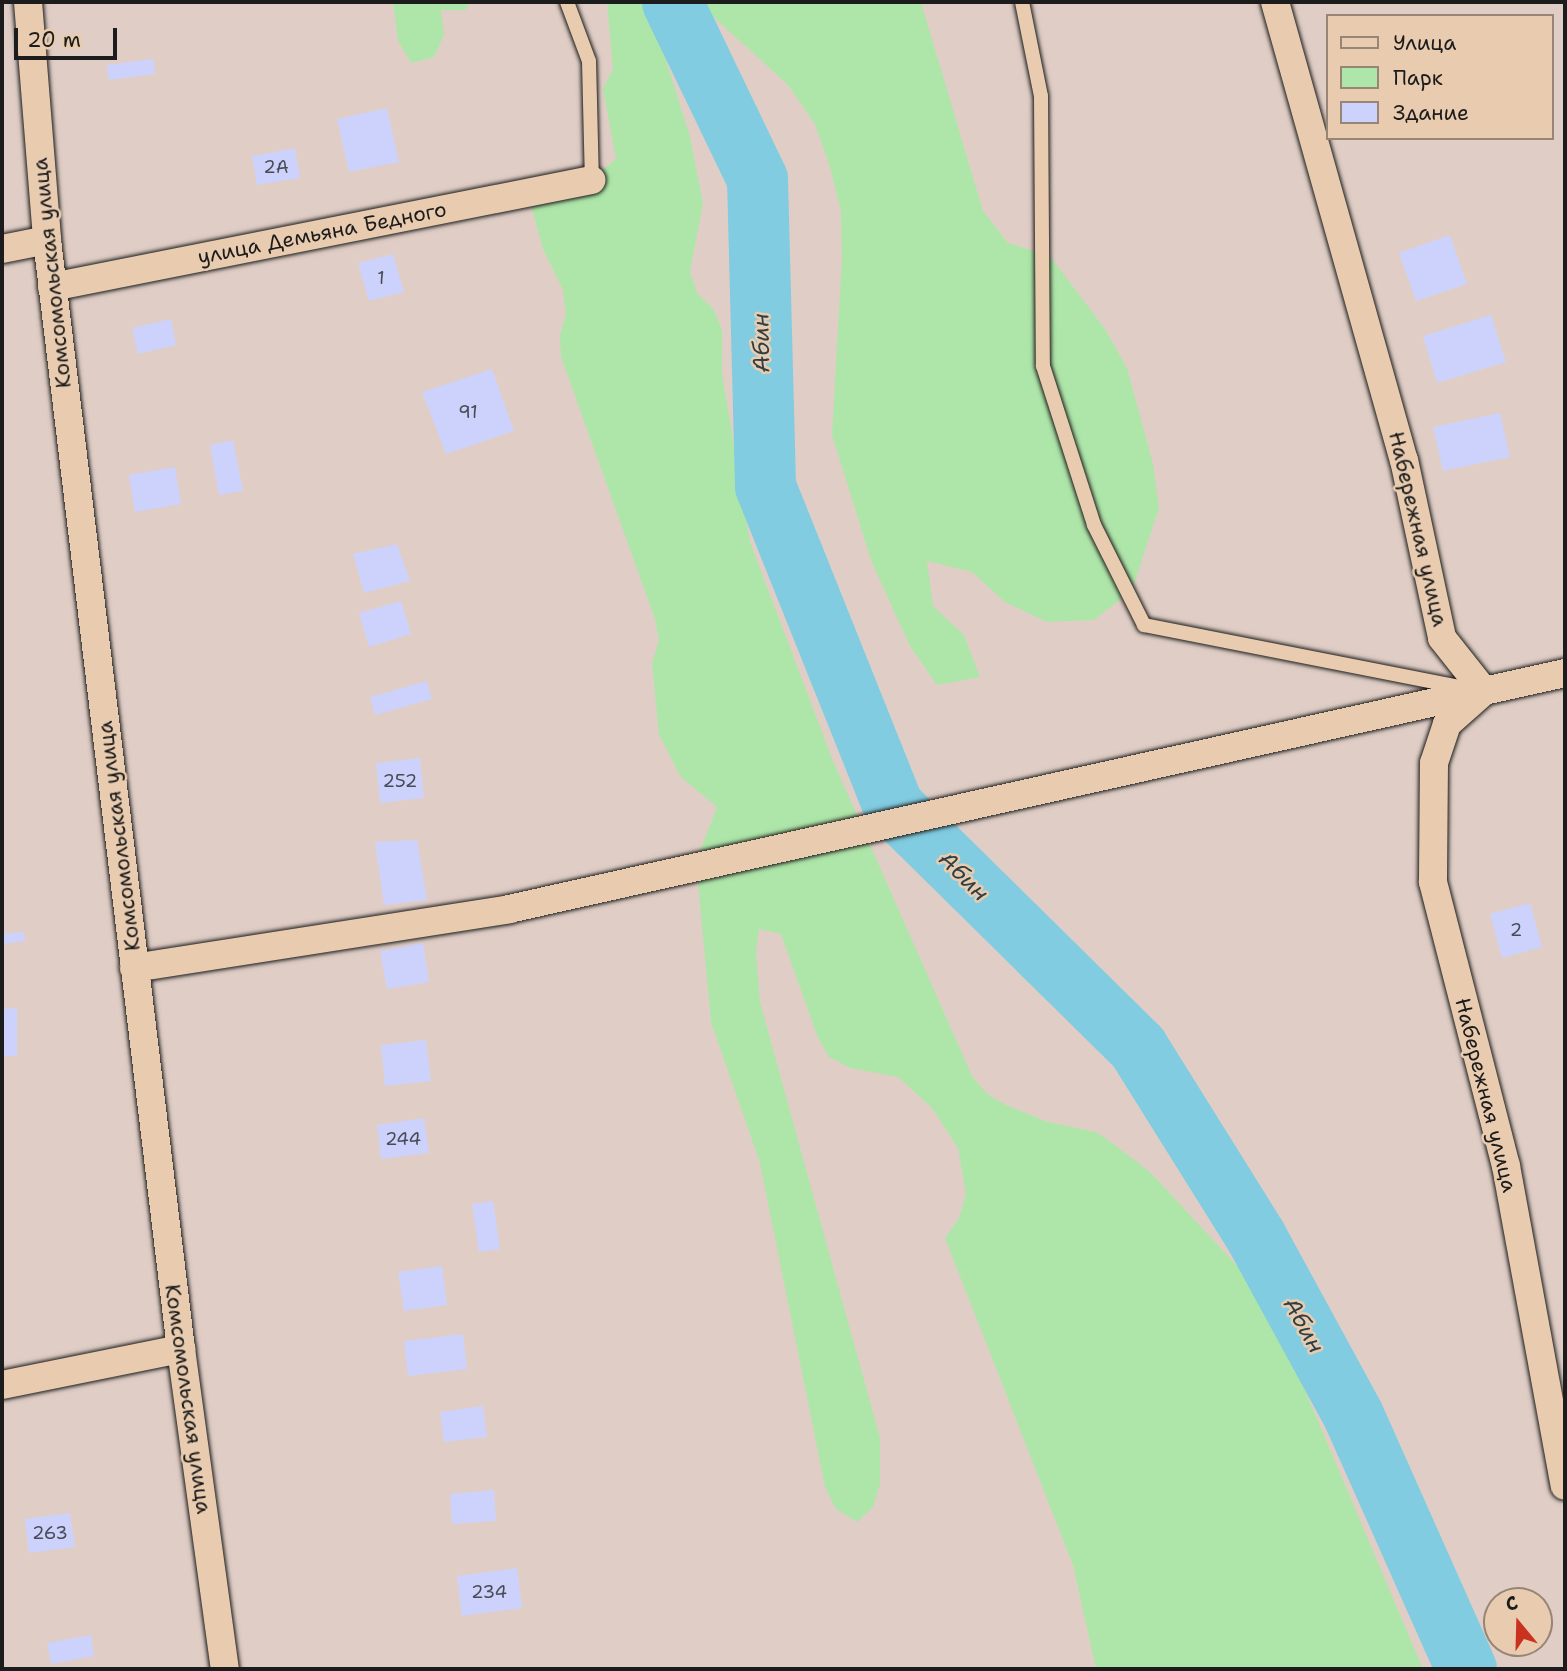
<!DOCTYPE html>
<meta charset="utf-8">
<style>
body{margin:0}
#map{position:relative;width:1567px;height:1671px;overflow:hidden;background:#e0cec6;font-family:"Shantell Sans",sans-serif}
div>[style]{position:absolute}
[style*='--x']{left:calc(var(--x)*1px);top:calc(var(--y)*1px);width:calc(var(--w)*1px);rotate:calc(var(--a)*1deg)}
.green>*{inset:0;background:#aee6a9}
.river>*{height:61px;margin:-30.5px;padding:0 30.5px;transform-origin:30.5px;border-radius:30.5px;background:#81cce1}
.building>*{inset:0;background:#ccd2fb}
.roads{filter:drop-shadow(0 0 2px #1c1c1c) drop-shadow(0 0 2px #1c1c1c)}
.service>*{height:14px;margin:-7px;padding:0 7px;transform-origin:7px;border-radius:7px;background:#e9ccb0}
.minor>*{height:28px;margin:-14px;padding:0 14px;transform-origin:14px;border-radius:14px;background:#e9ccb0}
span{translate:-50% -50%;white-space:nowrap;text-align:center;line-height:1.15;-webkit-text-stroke:5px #e9ccb0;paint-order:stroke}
.number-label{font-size:18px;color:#484a54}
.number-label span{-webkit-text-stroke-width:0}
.street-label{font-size:21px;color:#1c1c1c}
.water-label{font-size:23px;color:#303f43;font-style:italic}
.frame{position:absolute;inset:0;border:4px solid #1c1c1c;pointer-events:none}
.legend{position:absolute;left:1326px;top:14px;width:228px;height:126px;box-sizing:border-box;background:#e9ccb0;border:2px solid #978675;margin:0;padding:9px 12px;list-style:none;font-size:21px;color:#1c1c1c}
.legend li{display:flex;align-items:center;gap:14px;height:35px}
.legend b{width:35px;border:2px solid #978675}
.north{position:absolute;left:1483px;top:1587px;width:70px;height:70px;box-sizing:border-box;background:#e9ccb0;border:2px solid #978675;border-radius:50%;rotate:341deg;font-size:19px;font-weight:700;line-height:28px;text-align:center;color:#1c1c1c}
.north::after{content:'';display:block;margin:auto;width:24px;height:32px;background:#c8321e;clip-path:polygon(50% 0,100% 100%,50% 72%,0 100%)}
.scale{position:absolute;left:14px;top:28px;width:103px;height:32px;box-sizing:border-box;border:4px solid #1c1c1c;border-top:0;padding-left:9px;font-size:21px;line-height:24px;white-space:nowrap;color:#1c1c1c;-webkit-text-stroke:5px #e9ccb0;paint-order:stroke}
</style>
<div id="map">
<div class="green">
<div style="clip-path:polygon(393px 2px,471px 2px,465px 10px,441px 10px,444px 35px,434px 57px,411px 63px,398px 41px)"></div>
<div style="clip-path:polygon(607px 2px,648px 2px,690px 137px,703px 203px,690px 272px,697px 293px,714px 310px,722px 330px,722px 374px,750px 542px,833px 761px,972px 1076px,987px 1094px,1006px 1105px,1048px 1122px,1096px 1132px,1115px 1145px,1151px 1173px,1265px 1296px,1423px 1669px,1096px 1669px,1073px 1565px,945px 1238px,959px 1218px,966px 1194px,958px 1148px,932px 1108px,898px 1077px,850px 1068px,829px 1057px,818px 1038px,781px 934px,759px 929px,756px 953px,760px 1002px,880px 1438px,880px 1484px,873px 1507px,857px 1522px,836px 1509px,825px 1487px,760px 1163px,711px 1022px,696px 862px,717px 807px,681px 777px,659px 735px,652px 663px,659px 641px,655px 619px,561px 357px,560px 335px,566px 314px,563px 290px,543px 249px,530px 202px,574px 193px,616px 159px,603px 89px,613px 69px)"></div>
<div style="clip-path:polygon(697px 2px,921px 2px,983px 211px,1008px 243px,1050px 256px,1105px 329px,1127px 368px,1153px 464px,1159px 508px,1132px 590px,1094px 620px,1047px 622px,1005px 602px,972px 572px,927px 561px,933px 606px,964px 635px,980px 677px,937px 685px,910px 646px,872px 563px,832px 435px,842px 257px,841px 211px,830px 167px,815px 124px,788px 85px)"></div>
</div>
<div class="river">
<div style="--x:672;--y:2;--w:196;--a:64.3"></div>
<div style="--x:757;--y:179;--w:307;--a:88.5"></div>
<div style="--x:765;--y:486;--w:345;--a:68.2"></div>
<div style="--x:893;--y:806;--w:344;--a:44.6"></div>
<div style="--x:1138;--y:1048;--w:223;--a:58"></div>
<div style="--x:1256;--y:1237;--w:203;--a:61.4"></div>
<div style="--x:1353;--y:1415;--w:278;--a:66"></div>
</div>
<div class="building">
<div style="clip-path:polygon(153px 59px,155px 74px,109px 80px,107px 65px)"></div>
<div style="clip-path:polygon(387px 108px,399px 162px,349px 172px,337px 119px)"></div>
<div style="clip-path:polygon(295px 148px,300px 178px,257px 185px,252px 156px)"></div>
<div style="clip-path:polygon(1450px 235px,1467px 284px,1416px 301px,1399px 253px)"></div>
<div style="clip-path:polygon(393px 254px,404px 292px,369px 301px,358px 263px)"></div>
<div style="clip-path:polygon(1491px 315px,1506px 362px,1437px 383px,1423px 336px)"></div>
<div style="clip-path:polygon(171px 319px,176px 345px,138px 354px,132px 328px)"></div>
<div style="clip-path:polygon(492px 369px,514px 431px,446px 454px,422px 392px)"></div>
<div style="clip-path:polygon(1500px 413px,1510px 457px,1443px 471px,1433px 427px)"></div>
<div style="clip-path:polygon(233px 440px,243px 491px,219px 495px,210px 445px)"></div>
<div style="clip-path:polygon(175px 467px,181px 504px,135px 512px,129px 475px)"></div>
<div style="clip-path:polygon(397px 544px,410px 581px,364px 593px,353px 554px)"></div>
<div style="clip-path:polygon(401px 601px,411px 634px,369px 647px,359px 613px)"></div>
<div style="clip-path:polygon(427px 681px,432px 699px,375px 715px,370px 697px)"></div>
<div style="clip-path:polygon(420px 758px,424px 798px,380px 803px,376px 763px)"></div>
<div style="clip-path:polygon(417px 840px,427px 900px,384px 905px,375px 842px)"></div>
<div style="clip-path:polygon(1530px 903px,1542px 947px,1502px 958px,1490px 914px)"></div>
<div style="clip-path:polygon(24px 932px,25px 941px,2px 944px,2px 934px)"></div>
<div style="clip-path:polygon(423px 943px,429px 982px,387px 989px,380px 951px)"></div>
<div style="clip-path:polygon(17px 1008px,17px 1056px,2px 1056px,2px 1009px)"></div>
<div style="clip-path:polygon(426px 1040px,431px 1081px,385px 1086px,381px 1045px)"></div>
<div style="clip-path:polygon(424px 1118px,429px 1153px,381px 1159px,377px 1125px)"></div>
<div style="clip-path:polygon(493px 1201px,500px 1249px,479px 1252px,472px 1204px)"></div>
<div style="clip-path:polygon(442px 1266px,447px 1305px,404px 1311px,398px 1272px)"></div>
<div style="clip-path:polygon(463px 1334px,467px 1369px,408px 1376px,404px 1341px)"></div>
<div style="clip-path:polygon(483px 1406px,487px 1437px,444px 1442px,440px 1412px)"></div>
<div style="clip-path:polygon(494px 1490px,496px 1521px,452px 1524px,450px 1494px)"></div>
<div style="clip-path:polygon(70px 1513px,75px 1547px,29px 1553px,25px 1519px)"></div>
<div style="clip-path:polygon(517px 1568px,522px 1608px,462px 1616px,457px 1576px)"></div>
<div style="clip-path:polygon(91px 1635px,94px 1656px,51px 1664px,47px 1643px)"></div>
</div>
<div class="roads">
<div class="service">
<div style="--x:567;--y:2;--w:63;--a:69.6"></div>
<div style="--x:589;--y:61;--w:119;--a:88.6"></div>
<div style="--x:1022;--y:2;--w:96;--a:78.6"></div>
<div style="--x:1041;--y:96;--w:270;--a:89.6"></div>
<div style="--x:1043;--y:366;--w:167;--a:72.2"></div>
<div style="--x:1094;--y:525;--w:112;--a:63.4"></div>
<div style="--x:1144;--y:625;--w:327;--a:11.1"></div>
</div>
<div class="minor">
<div style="--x:28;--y:2;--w:239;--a:85.4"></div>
<div style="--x:47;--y:240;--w:1117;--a:83.11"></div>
<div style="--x:181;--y:1349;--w:323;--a:82.2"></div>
<div style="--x:1275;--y:2;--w:476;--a:74.3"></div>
<div style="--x:1404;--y:460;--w:182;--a:77.9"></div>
<div style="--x:1442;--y:638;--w:68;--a:51.6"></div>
<div style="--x:2;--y:249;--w:46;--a:-11.3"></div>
<div style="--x:52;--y:287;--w:550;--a:-11.21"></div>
<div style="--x:1482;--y:693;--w:47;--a:138.5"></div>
<div style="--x:1447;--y:724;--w:41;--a:108.4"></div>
<div style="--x:1434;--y:763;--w:119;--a:90.5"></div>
<div style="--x:1433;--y:882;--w:293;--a:75.6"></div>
<div style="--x:1506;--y:1166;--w:325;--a:79.6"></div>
<div style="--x:134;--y:968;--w:380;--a:-8.9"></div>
<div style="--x:509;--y:909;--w:1082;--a:-12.6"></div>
<div style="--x:2;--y:1385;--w:183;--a:-11.4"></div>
</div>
</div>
<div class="number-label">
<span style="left:276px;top:167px">2А</span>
<span style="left:381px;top:278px">1</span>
<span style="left:468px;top:412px">91</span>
<span style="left:400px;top:781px">252</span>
<span style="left:1516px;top:930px">2</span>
<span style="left:403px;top:1139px">244</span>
<span style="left:50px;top:1533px">263</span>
<span style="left:489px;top:1592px">234</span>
</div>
<div class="street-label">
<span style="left:322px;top:233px;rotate:-11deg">улица Демьяна Бедного</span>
<span style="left:52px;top:273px;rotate:-96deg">Комсомольская улица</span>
<span style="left:1418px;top:529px;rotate:77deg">Набережная улица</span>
<span style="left:119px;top:836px;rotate:-97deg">Комсомольская улица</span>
<span style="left:1486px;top:1095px;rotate:76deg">Набережная улица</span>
<span style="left:188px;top:1399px;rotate:82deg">Комсомольская улица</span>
</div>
<div class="water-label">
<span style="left:761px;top:343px;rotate:-91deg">Абин</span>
<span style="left:964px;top:876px;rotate:45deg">Абин</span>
<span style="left:1304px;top:1325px;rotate:61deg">Абин</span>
</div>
<div class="frame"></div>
<ul class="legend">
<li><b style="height:9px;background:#e9ccb0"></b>Улица</li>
<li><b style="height:19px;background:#aee6a9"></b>Парк</li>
<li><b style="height:19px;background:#ccd2fb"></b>Здание</li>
</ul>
<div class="north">С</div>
<div class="scale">20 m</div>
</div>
